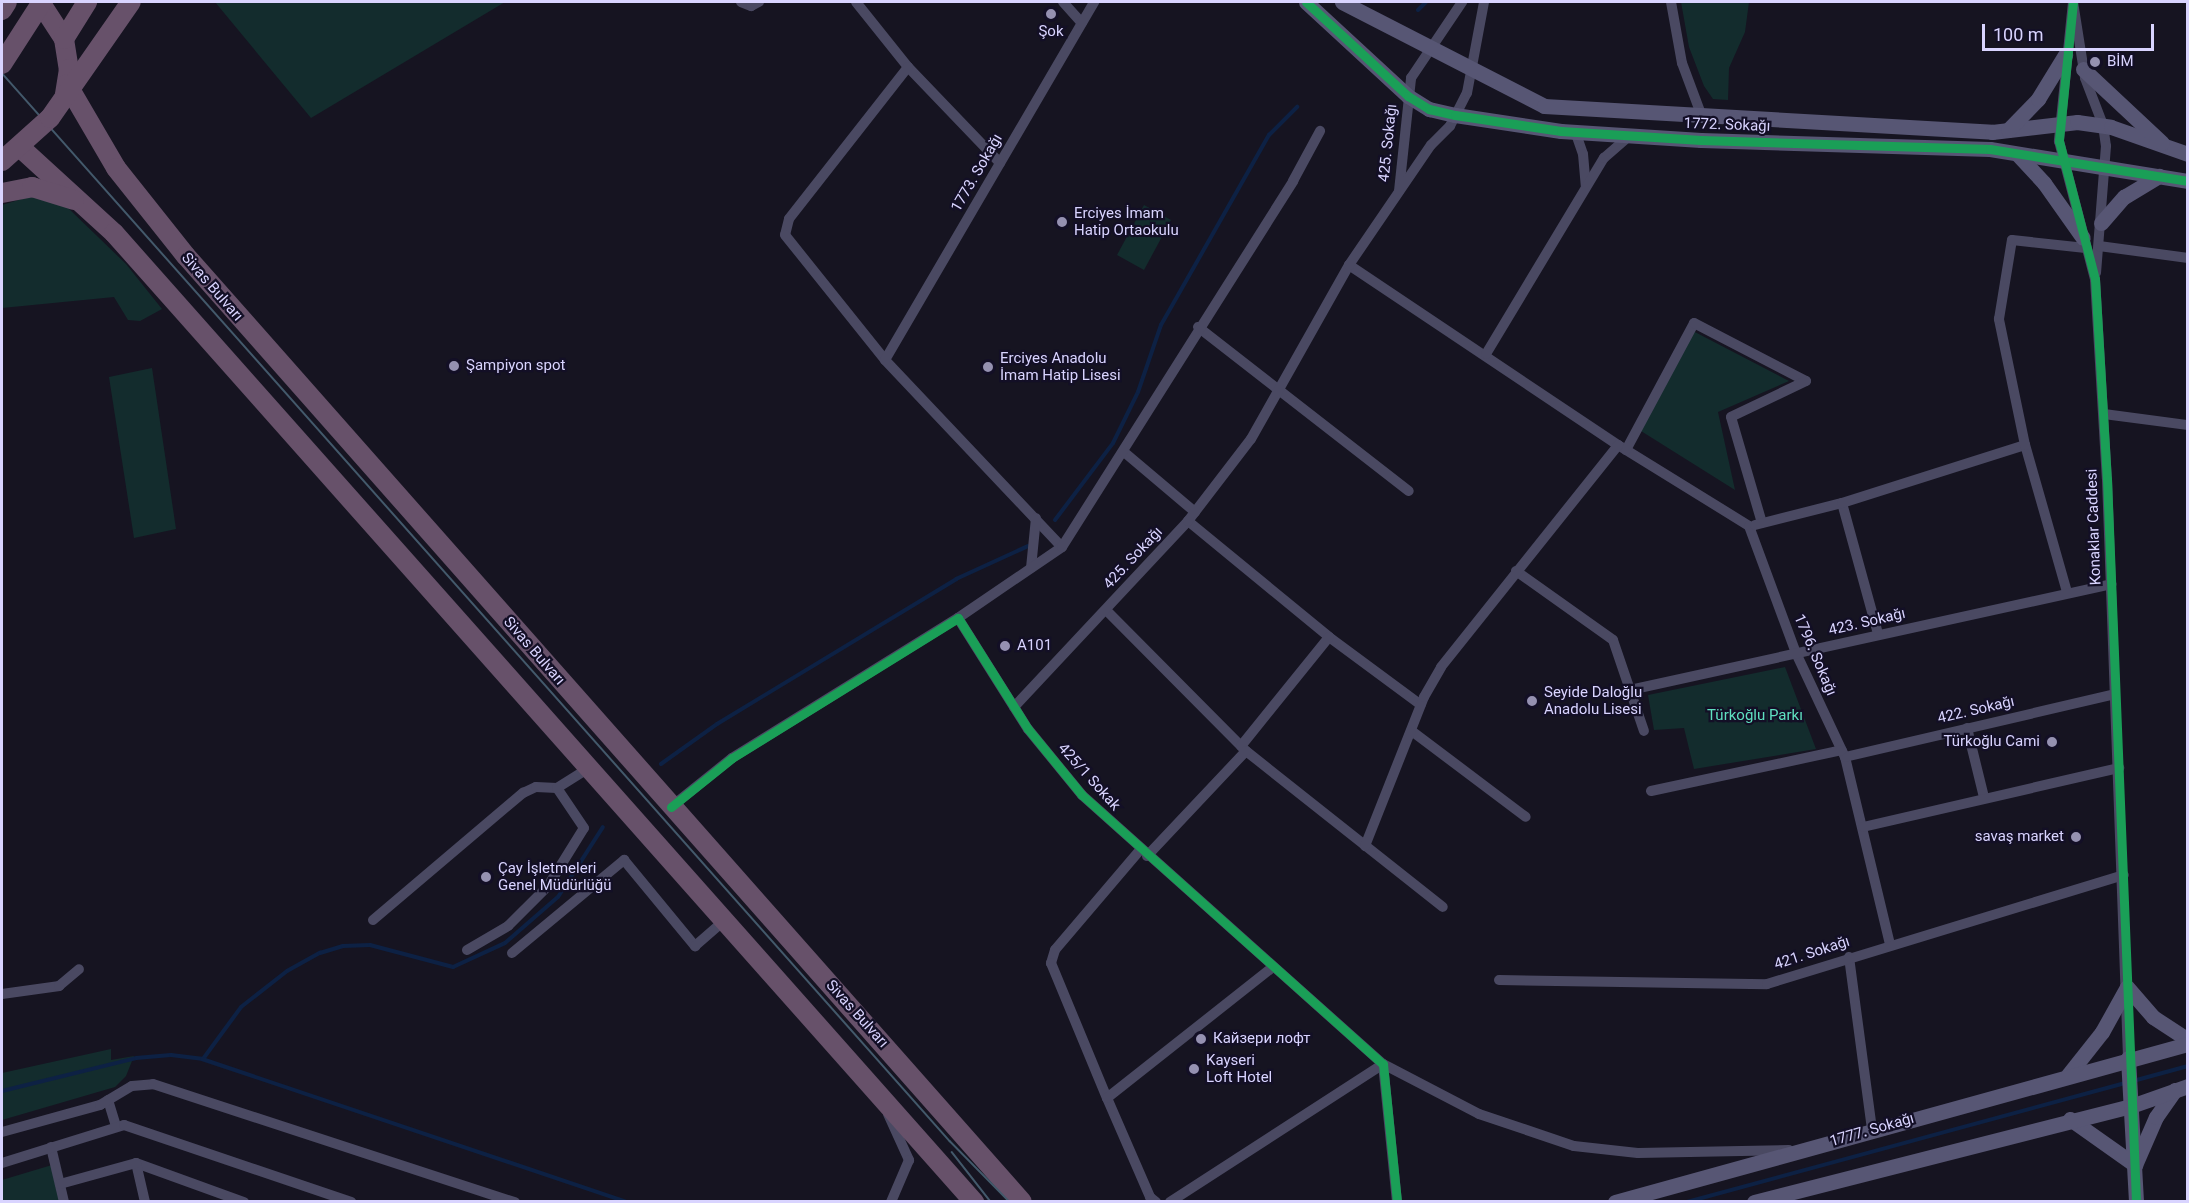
<!DOCTYPE html>
<meta charset="utf-8">
<style>
body{margin:0}
#map{position:relative;width:2189px;height:1203px;overflow:hidden;background:#161421;font-family:Roboto,sans-serif}
div>[style]{position:absolute}
[style*='--x']{left:calc(var(--x)*1px);top:calc(var(--y)*1px);width:calc(var(--w)*1px);rotate:calc(var(--a)*1deg)}
.green>*{inset:0;background:#132c2d}
.stream>*{height:4px;margin:-2px;padding:0 2px;transform-origin:2px;border-radius:2px;background:#0d2144}
.street>*{height:10px;margin:-5px;padding:0 5px;transform-origin:5px;border-radius:5px;background:#4a4962}
.secondary>*{height:15px;margin:-7.5px;padding:0 7.5px;transform-origin:7.5px;border-radius:7.5px;background:#575674}
.highway>*{height:20px;margin:-10px;padding:0 10px;transform-origin:10px;border-radius:10px;background:#67516a}
.tram>*{height:1.5px;margin:-0.75px;padding:0 0.75px;transform-origin:0.75px;border-radius:0.75px;background:#43596b}
.highway-bridge>*{height:20px;margin:-10px;padding:0 10px;transform-origin:10px;border-radius:10px;background:#67516a}
.cycleway>*{height:9px;margin:-4.5px;padding:0 4.5px;transform-origin:4.5px;border-radius:4.5px;background:#1a9f57}
.dots>*{width:16px;height:16px;translate:-50% -50%;box-sizing:border-box;border:3px solid #130f26;border-radius:50%}
span{translate:-50% -50%;white-space:nowrap;text-align:center;line-height:1.15;-webkit-text-stroke:4.5px #130f26;paint-order:stroke}
.poi-label{font-size:15px;color:#d9d4ff}
.left{translate:0 -50%;text-align:left}
.right{translate:-100% -50%;text-align:right}
.street-label{font-size:15px;color:#d9d4ff}
.park-label{font-size:15px;color:#5fe0c0}
.frame{position:absolute;inset:0;border:3px solid #d9d4ff;pointer-events:none}
.scale{position:absolute;left:1982px;top:24px;width:172px;height:27px;box-sizing:border-box;border:3px solid #d9d4ff;border-top:0;padding-left:8px;font-size:18px;line-height:21px;white-space:nowrap;color:#d9d4ff;-webkit-text-stroke:4px #130f26;paint-order:stroke}
</style>
<div id="map">
<div class="green">
<div style="clip-path:polygon(215px 2px,505px 2px,311px 118px)"></div>
<div style="clip-path:polygon(1681px 2px,1749px 2px,1745px 32px,1729px 68px,1728px 100px,1713px 99px,1704px 86px,1689px 47px)"></div>
<div style="clip-path:polygon(32px 196px,67px 207px,126px 264px,162px 309px,140px 321px,128px 320px,114px 297px,2px 308px,2px 205px)"></div>
<div style="clip-path:polygon(1144px 205px,1171px 220px,1144px 270px,1117px 255px)"></div>
<div style="clip-path:polygon(1691px 330px,1789px 381px,1718px 412px,1735px 490px,1641px 431px)"></div>
<div style="clip-path:polygon(152px 368px,176px 529px,134px 538px,109px 377px)"></div>
<div style="clip-path:polygon(1785px 667px,1816px 749px,1694px 769px,1684px 728px,1654px 730px,1648px 695px)"></div>
<div style="clip-path:polygon(111px 1049px,111px 1060px,134px 1056px,126px 1076px,115px 1087px,2px 1120px,2px 1073px)"></div>
<div style="clip-path:polygon(52px 1165px,61px 1201px,2px 1202px,2px 1180px)"></div>
</div>
<div class="stream">
<div style="--x:1418;--y:10;--w:11;--a:-45"></div>
<div style="--x:1055;--y:520;--w:96;--a:-53"></div>
<div style="--x:1113;--y:443;--w:57;--a:-63.9"></div>
<div style="--x:1138;--y:392;--w:71;--a:-71.1"></div>
<div style="--x:1161;--y:325;--w:219;--a:-60.4"></div>
<div style="--x:1269;--y:135;--w:40;--a:-45"></div>
<div style="--x:661;--y:764;--w:69;--a:-35.5"></div>
<div style="--x:717;--y:724;--w:280;--a:-31.2"></div>
<div style="--x:956;--y:579;--w:79;--a:-24.6"></div>
<div style="--x:203;--y:1059;--w:64;--a:-53.8"></div>
<div style="--x:241;--y:1007;--w:58;--a:-38"></div>
<div style="--x:287;--y:971;--w:38;--a:-29"></div>
<div style="--x:320;--y:953;--w:24;--a:-17"></div>
<div style="--x:343;--y:946;--w:27;--a:-2"></div>
<div style="--x:370;--y:945;--w:86;--a:14.8"></div>
<div style="--x:453;--y:967;--w:57;--a:-24.8"></div>
<div style="--x:505;--y:943;--w:70;--a:-41"></div>
<div style="--x:558;--y:897;--w:83;--a:-57.3"></div>
<div style="--x:2133;--y:1081;--w:57;--a:-15.3"></div>
<div style="--x:2;--y:1091;--w:138;--a:-13.8"></div>
<div style="--x:136;--y:1058;--w:35;--a:-5"></div>
<div style="--x:171;--y:1055;--w:31;--a:7"></div>
<div style="--x:202;--y:1059;--w:447;--a:18.6"></div>
<div style="--x:1687;--y:1202;--w:455;--a:-15.2"></div>
</div>
<div class="street">
<div style="--x:741;--y:2;--w:11;--a:22"></div>
<div style="--x:751;--y:6;--w:9;--a:-27"></div>
<div style="--x:856;--y:2;--w:83;--a:51.3"></div>
<div style="--x:908;--y:67;--w:133;--a:46.2"></div>
<div style="--x:1063;--y:2;--w:28;--a:48"></div>
<div style="--x:1671;--y:2;--w:62;--a:79.8"></div>
<div style="--x:1682;--y:63;--w:54;--a:69.6"></div>
<div style="--x:2073;--y:2;--w:140;--a:95.8"></div>
<div style="--x:2059;--y:141;--w:143;--a:75.4"></div>
<div style="--x:2095;--y:279;--w:200;--a:86.6"></div>
<div style="--x:2107;--y:479;--w:579;--a:87.92"></div>
<div style="--x:2073;--y:2;--w:77;--a:81"></div>
<div style="--x:2085;--y:78;--w:50;--a:69"></div>
<div style="--x:2103;--y:125;--w:21;--a:82"></div>
<div style="--x:2106;--y:146;--w:127;--a:94.5"></div>
<div style="--x:908;--y:67;--w:193;--a:128.1"></div>
<div style="--x:789;--y:219;--w:16;--a:104"></div>
<div style="--x:785;--y:235;--w:160;--a:51.3"></div>
<div style="--x:885;--y:360;--w:257;--a:46.6"></div>
<div style="--x:1575;--y:131;--w:24;--a:71"></div>
<div style="--x:1583;--y:154;--w:32;--a:85"></div>
<div style="--x:1399;--y:191;--w:114;--a:-83.9"></div>
<div style="--x:1411;--y:78;--w:92;--a:-56.1"></div>
<div style="--x:2099;--y:246;--w:90;--a:7.7"></div>
<div style="--x:1349;--y:265;--w:324;--a:33.8"></div>
<div style="--x:1618;--y:445;--w:154;--a:31.7"></div>
<div style="--x:1749;--y:526;--w:135;--a:69.7"></div>
<div style="--x:1796;--y:653;--w:115;--a:64.8"></div>
<div style="--x:1845;--y:757;--w:192;--a:76.5"></div>
<div style="--x:1198;--y:327;--w:267;--a:37.9"></div>
<div style="--x:1486;--y:354;--w:229;--a:-59"></div>
<div style="--x:1604;--y:158;--w:35;--a:-41"></div>
<div style="--x:885;--y:360;--w:415;--a:-59.7"></div>
<div style="--x:2104;--y:414;--w:85;--a:7.5"></div>
<div style="--x:1626;--y:450;--w:144;--a:-61.8"></div>
<div style="--x:1694;--y:323;--w:126;--a:27.4"></div>
<div style="--x:1806;--y:381;--w:83;--a:154.4"></div>
<div style="--x:1731;--y:417;--w:110;--a:73.7"></div>
<div style="--x:1124;--y:452;--w:93;--a:40.2"></div>
<div style="--x:1842;--y:503;--w:136;--a:74.6"></div>
<div style="--x:1188;--y:521;--w:183;--a:39.4"></div>
<div style="--x:1329;--y:637;--w:114;--a:36.5"></div>
<div style="--x:1755;--y:525;--w:90;--a:-14.2"></div>
<div style="--x:1842;--y:503;--w:192;--a:-17.6"></div>
<div style="--x:1031;--y:568;--w:50;--a:-84.3"></div>
<div style="--x:1516;--y:571;--w:119;--a:35.4"></div>
<div style="--x:1613;--y:640;--w:96;--a:71.2"></div>
<div style="--x:2067;--y:592;--w:153;--a:-105.9"></div>
<div style="--x:2025;--y:445;--w:129;--a:-101.7"></div>
<div style="--x:1999;--y:319;--w:80;--a:-80.7"></div>
<div style="--x:2012;--y:240;--w:74;--a:6.2"></div>
<div style="--x:1106;--y:610;--w:199;--a:45.2"></div>
<div style="--x:1246;--y:751;--w:251;--a:38.4"></div>
<div style="--x:958;--y:618;--w:126;--a:-34.3"></div>
<div style="--x:1062;--y:547;--w:433;--a:-57.7"></div>
<div style="--x:1293;--y:181;--w:57;--a:-61.6"></div>
<div style="--x:1630;--y:690;--w:493;--a:-12.4"></div>
<div style="--x:1014;--y:707;--w:255;--a:-46.9"></div>
<div style="--x:1188;--y:521;--w:103;--a:-52.5"></div>
<div style="--x:1251;--y:439;--w:200;--a:-60.6"></div>
<div style="--x:1349;--y:265;--w:145;--a:-55.7"></div>
<div style="--x:1431;--y:145;--w:27;--a:-45"></div>
<div style="--x:1450;--y:126;--w:37;--a:-63"></div>
<div style="--x:1467;--y:93;--w:93;--a:-79.4"></div>
<div style="--x:1967;--y:728;--w:71;--a:76.2"></div>
<div style="--x:1413;--y:732;--w:141;--a:37"></div>
<div style="--x:1241;--y:746;--w:140;--a:-51.1"></div>
<div style="--x:1845;--y:757;--w:277;--a:-13.1"></div>
<div style="--x:1651;--y:791;--w:195;--a:-12.1"></div>
<div style="--x:671;--y:807;--w:78;--a:-38.8"></div>
<div style="--x:732;--y:758;--w:266;--a:-31.8"></div>
<div style="--x:958;--y:618;--w:131;--a:57.8"></div>
<div style="--x:1028;--y:729;--w:85;--a:50.7"></div>
<div style="--x:1082;--y:795;--w:404;--a:41.8"></div>
<div style="--x:1383;--y:1064;--w:139;--a:84.2"></div>
<div style="--x:1863;--y:827;--w:263;--a:-13"></div>
<div style="--x:1365;--y:846;--w:160;--a:-68.4"></div>
<div style="--x:1424;--y:697;--w:34;--a:-60"></div>
<div style="--x:1441;--y:667;--w:284;--a:-51.4"></div>
<div style="--x:1140;--y:850;--w:131;--a:130.4"></div>
<div style="--x:1055;--y:950;--w:14;--a:107"></div>
<div style="--x:1051;--y:963;--w:146;--a:67.5"></div>
<div style="--x:1107;--y:1098;--w:108;--a:66.5"></div>
<div style="--x:1150;--y:1197;--w:8;--a:40"></div>
<div style="--x:1147;--y:856;--w:144;--a:-46.7"></div>
<div style="--x:373;--y:920;--w:197;--a:-40.3"></div>
<div style="--x:523;--y:793;--w:14;--a:-25"></div>
<div style="--x:536;--y:787;--w:21;--a:3"></div>
<div style="--x:467;--y:950;--w:48;--a:-30.3"></div>
<div style="--x:508;--y:926;--w:57;--a:-45"></div>
<div style="--x:548;--y:886;--w:68;--a:-58.2"></div>
<div style="--x:584;--y:828;--w:48;--a:-124"></div>
<div style="--x:557;--y:788;--w:38;--a:-32"></div>
<div style="--x:512;--y:953;--w:146;--a:-39.7"></div>
<div style="--x:624;--y:860;--w:112;--a:50.5"></div>
<div style="--x:695;--y:946;--w:38;--a:-41"></div>
<div style="--x:1849;--y:957;--w:175;--a:82.4"></div>
<div style="--x:1499;--y:980;--w:268;--a:0.9"></div>
<div style="--x:1767;--y:984;--w:373;--a:-17"></div>
<div style="--x:2;--y:994;--w:58;--a:-8"></div>
<div style="--x:59;--y:986;--w:26;--a:-40"></div>
<div style="--x:1107;--y:1098;--w:211;--a:-38.3"></div>
<div style="--x:108;--y:1100;--w:28;--a:73"></div>
<div style="--x:888;--y:1114;--w:51;--a:65.5"></div>
<div style="--x:909;--y:1160;--w:46;--a:113.2"></div>
<div style="--x:2;--y:1132;--w:102;--a:-15.4"></div>
<div style="--x:100;--y:1105;--w:37;--a:-31"></div>
<div style="--x:132;--y:1086;--w:21;--a:-5"></div>
<div style="--x:153;--y:1084;--w:381;--a:18.1"></div>
<div style="--x:51;--y:1147;--w:57;--a:76.7"></div>
<div style="--x:2;--y:1163;--w:128;--a:-17.3"></div>
<div style="--x:124;--y:1125;--w:240;--a:18.7"></div>
<div style="--x:136;--y:1163;--w:115;--a:19.9"></div>
<div style="--x:136;--y:1163;--w:40;--a:77"></div>
<div style="--x:60;--y:1184;--w:79;--a:-15.4"></div>
<div style="--x:1170;--y:1202;--w:254;--a:-32.9"></div>
<div style="--x:1383;--y:1064;--w:108;--a:27.5"></div>
<div style="--x:1479;--y:1114;--w:100;--a:18.6"></div>
<div style="--x:1574;--y:1146;--w:64;--a:6.2"></div>
<div style="--x:1638;--y:1153;--w:151;--a:-1.1"></div>
</div>
<div class="secondary">
<div style="--x:1306;--y:2;--w:139;--a:42.7"></div>
<div style="--x:1408;--y:96;--w:25;--a:32"></div>
<div style="--x:1429;--y:109;--w:27;--a:13"></div>
<div style="--x:1455;--y:115;--w:107;--a:8.6"></div>
<div style="--x:1561;--y:131;--w:140;--a:3.7"></div>
<div style="--x:1701;--y:140;--w:289;--a:1.8"></div>
<div style="--x:1990;--y:149;--w:201;--a:9.2"></div>
<div style="--x:1342;--y:2;--w:227;--a:27.2"></div>
<div style="--x:1544;--y:106;--w:449;--a:3.3"></div>
<div style="--x:1992;--y:132;--w:86;--a:-6.7"></div>
<div style="--x:2077;--y:122;--w:34;--a:8"></div>
<div style="--x:2111;--y:127;--w:82;--a:19.3"></div>
<div style="--x:2083;--y:69;--w:108;--a:43.1"></div>
<div style="--x:2008;--y:130;--w:43;--a:-45.9"></div>
<div style="--x:2038;--y:99;--w:52;--a:-58.5"></div>
<div style="--x:2018;--y:155;--w:38;--a:47"></div>
<div style="--x:2044;--y:183;--w:67;--a:54.7"></div>
<div style="--x:2101;--y:223;--w:35;--a:-49"></div>
<div style="--x:2124;--y:197;--w:41;--a:-31"></div>
<div style="--x:2128;--y:1058;--w:144;--a:86.8"></div>
<div style="--x:2068;--y:1075;--w:55;--a:-51.7"></div>
<div style="--x:2102;--y:1032;--w:51;--a:-60.9"></div>
<div style="--x:2127;--y:987;--w:40;--a:49"></div>
<div style="--x:2153;--y:1017;--w:42;--a:33.3"></div>
<div style="--x:2070;--y:1119;--w:80;--a:35.3"></div>
<div style="--x:2135;--y:1165;--w:52;--a:-66.4"></div>
<div style="--x:2156;--y:1117;--w:33;--a:-55"></div>
<div style="--x:1615;--y:1202;--w:594;--a:-15.42"></div>
<div style="--x:1754;--y:1202;--w:389;--a:-14.3"></div>
<div style="--x:2131;--y:1106;--w:60;--a:-19.3"></div>
</div>
<div class="highway">
<div style="--x:40;--y:2;--w:44;--a:57"></div>
<div style="--x:64;--y:39;--w:30;--a:81"></div>
<div style="--x:69;--y:69;--w:26;--a:99"></div>
<div style="--x:2;--y:10;--w:9;--a:-58"></div>
<div style="--x:64;--y:39;--w:44;--a:-58.1"></div>
<div style="--x:67;--y:84;--w:97;--a:59.7"></div>
<div style="--x:116;--y:168;--w:112;--a:51.5"></div>
<div style="--x:186;--y:256;--w:1262;--a:48.53"></div>
<div style="--x:23;--y:150;--w:123;--a:42.4"></div>
<div style="--x:114;--y:233;--w:1296;--a:48.41"></div>
<div style="--x:2;--y:193;--w:31;--a:-11"></div>
<div style="--x:32;--y:187;--w:44;--a:17.2"></div>
</div>
<div class="tram">
<div style="--x:2;--y:73;--w:1428;--a:48.41"></div>
<div style="--x:950;--y:1141;--w:86;--a:45.5"></div>
<div style="--x:952;--y:1152;--w:63;--a:52"></div>
</div>
<div class="highway-bridge">
<div style="--x:2;--y:64;--w:74;--a:-57.2"></div>
<div style="--x:2;--y:161;--w:64;--a:-41.9"></div>
<div style="--x:50;--y:118;--w:141;--a:-55.1"></div>
</div>
<div class="cycleway">
<div style="--x:1306;--y:2;--w:139;--a:42.7"></div>
<div style="--x:1408;--y:96;--w:25;--a:32"></div>
<div style="--x:1429;--y:109;--w:27;--a:13"></div>
<div style="--x:1455;--y:115;--w:107;--a:8.6"></div>
<div style="--x:1561;--y:131;--w:140;--a:3.7"></div>
<div style="--x:1701;--y:140;--w:289;--a:1.8"></div>
<div style="--x:1990;--y:149;--w:201;--a:9.2"></div>
<div style="--x:2073;--y:2;--w:140;--a:95.8"></div>
<div style="--x:2059;--y:141;--w:143;--a:75.4"></div>
<div style="--x:2095;--y:279;--w:200;--a:86.6"></div>
<div style="--x:2107;--y:479;--w:724;--a:87.7"></div>
<div style="--x:671;--y:807;--w:78;--a:-38.8"></div>
<div style="--x:732;--y:758;--w:266;--a:-31.8"></div>
<div style="--x:958;--y:618;--w:131;--a:57.8"></div>
<div style="--x:1028;--y:729;--w:85;--a:50.7"></div>
<div style="--x:1082;--y:795;--w:404;--a:41.8"></div>
<div style="--x:1383;--y:1064;--w:139;--a:84.2"></div>
</div>
<div class="dots">
<div style="left:1051px;top:14px;background:#9591b1"></div>
<div style="left:2095px;top:62px;background:#9591b1"></div>
<div style="left:1062px;top:222px;background:#9591b1"></div>
<div style="left:454px;top:366px;background:#9591b1"></div>
<div style="left:988px;top:367px;background:#9591b1"></div>
<div style="left:1005px;top:646px;background:#9591b1"></div>
<div style="left:1532px;top:701px;background:#9591b1"></div>
<div style="left:2052px;top:742px;background:#9591b1"></div>
<div style="left:2076px;top:837px;background:#9591b1"></div>
<div style="left:486px;top:877px;background:#9591b1"></div>
<div style="left:1201px;top:1039px;background:#9591b1"></div>
<div style="left:1194px;top:1069px;background:#9591b1"></div>
</div>
<div class="poi-label">
<span style="left:1051px;top:32px">Şok</span>
<span class="left" style="left:2107px;top:62px">BİM</span>
<span class="left" style="left:1074px;top:222px">Erciyes İmam<br>Hatip Ortaokulu</span>
<span class="left" style="left:1000px;top:367px">Erciyes Anadolu<br>İmam Hatip Lisesi</span>
<span class="left" style="left:466px;top:366px">Şampiyon spot</span>
<span class="left" style="left:1017px;top:646px">A101</span>
<span class="left" style="left:1544px;top:701px">Seyide Daloğlu<br>Anadolu Lisesi</span>
<span class="right" style="left:2040px;top:742px">Türkoğlu Cami</span>
<span class="right" style="left:2064px;top:837px">savaş market</span>
<span class="left" style="left:498px;top:877px">Çay İşletmeleri<br>Genel Müdürlüğü</span>
<span class="left" style="left:1213px;top:1039px">Кайзери лофт</span>
<span class="left" style="left:1206px;top:1069px">Kayseri<br>Loft Hotel</span>
</div>
<div class="street-label">
<span style="left:1727px;top:125px;rotate:2deg">1772. Sokağı</span>
<span style="left:1388px;top:143px;rotate:-84deg">425. Sokağı</span>
<span style="left:977px;top:173px;rotate:-60deg">1773. Sokağı</span>
<span style="left:212px;top:287px;rotate:49deg">Sivas Bulvarı</span>
<span style="left:2094px;top:527px;rotate:-92deg">Konaklar Caddesi</span>
<span style="left:1133px;top:558px;rotate:-47deg">425. Sokağı</span>
<span style="left:1867px;top:622px;rotate:-13deg">423. Sokağı</span>
<span style="left:534px;top:651px;rotate:49deg">Sivas Bulvarı</span>
<span style="left:1815px;top:655px;rotate:67deg">1796. Sokağı</span>
<span style="left:1976px;top:710px;rotate:-13deg">422. Sokağı</span>
<span style="left:1089px;top:777px;rotate:48deg">425/1 Sokak</span>
<span style="left:1812px;top:953px;rotate:-18deg">421. Sokağı</span>
<span style="left:857px;top:1014px;rotate:48deg">Sivas Bulvarı</span>
<span style="left:1872px;top:1130px;rotate:-16deg">1777. Sokağı</span>
</div>
<div class="park-label">
<span style="left:1755px;top:716px">Türkoğlu Parkı</span>
</div>
<div class="frame"></div>
<div class="scale">100 m</div>
</div>
